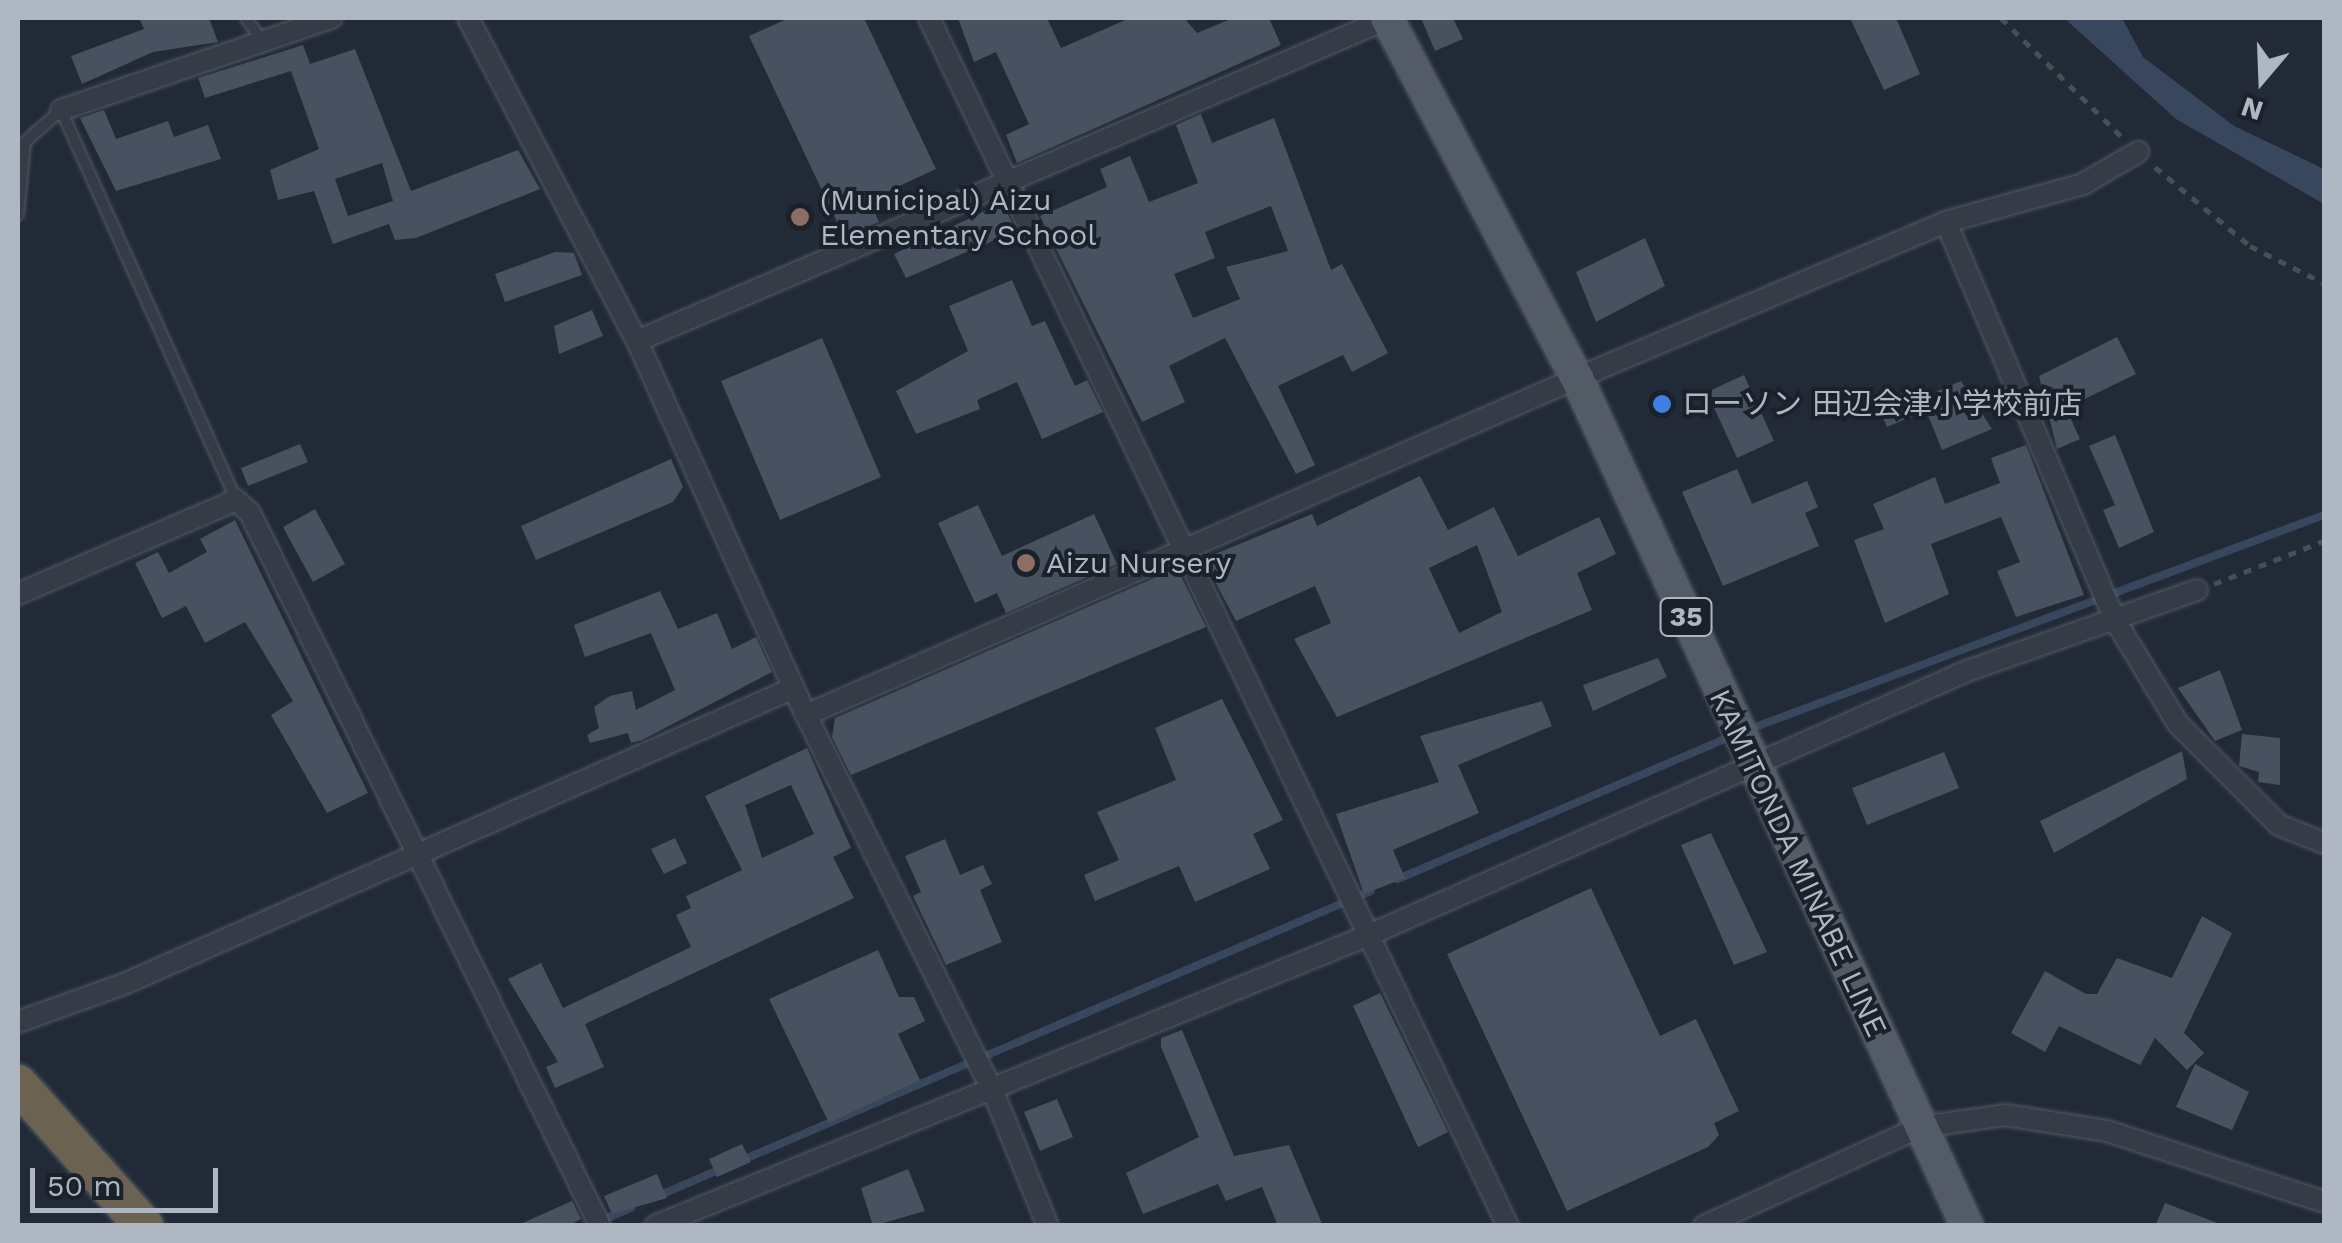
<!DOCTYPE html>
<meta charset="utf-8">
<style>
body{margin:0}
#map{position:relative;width:2342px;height:1243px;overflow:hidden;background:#212a36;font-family:"Work Sans","Noto Sans JP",sans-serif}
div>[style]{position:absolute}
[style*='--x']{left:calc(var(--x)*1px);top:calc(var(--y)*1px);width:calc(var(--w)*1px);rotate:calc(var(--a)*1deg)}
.water>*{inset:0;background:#38475e}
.stream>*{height:8px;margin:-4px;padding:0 4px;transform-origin:4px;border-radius:4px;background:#38475e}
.building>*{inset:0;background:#485160}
.path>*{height:5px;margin-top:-2.5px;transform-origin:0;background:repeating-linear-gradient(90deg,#415255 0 8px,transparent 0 16px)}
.roads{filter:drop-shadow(0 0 2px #525a64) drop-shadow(0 0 2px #525a64)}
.lane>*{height:10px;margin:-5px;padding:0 5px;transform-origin:5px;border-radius:5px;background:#353c47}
.street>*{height:20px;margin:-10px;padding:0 10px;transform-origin:10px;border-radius:10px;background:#353c47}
.primary>*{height:32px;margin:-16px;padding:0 16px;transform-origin:16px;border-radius:16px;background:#535b67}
.highway>*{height:38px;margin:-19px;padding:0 19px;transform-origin:19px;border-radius:19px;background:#6c6252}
.dots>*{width:28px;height:28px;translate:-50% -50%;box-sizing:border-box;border:5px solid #1a212b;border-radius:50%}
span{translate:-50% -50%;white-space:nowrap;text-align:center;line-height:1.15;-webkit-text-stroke:8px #1a212b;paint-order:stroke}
.shield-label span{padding:2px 8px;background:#1a212b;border:2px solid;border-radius:8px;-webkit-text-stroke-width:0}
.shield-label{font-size:28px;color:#afb7c3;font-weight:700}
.poi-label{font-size:30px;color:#afb7c3}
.left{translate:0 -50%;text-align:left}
.street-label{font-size:30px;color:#afb7c3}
.frame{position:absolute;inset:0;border:20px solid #afb7c3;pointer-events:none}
.north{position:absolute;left:2212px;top:30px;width:100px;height:100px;-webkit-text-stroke:8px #1a212b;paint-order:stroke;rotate:199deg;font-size:28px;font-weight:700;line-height:40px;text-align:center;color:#afb7c3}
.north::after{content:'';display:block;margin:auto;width:35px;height:45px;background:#afb7c3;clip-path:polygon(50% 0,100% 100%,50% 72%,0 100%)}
.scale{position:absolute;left:30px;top:1168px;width:188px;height:45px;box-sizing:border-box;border:5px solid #afb7c3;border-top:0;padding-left:12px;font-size:30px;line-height:35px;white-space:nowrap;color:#afb7c3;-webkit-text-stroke:8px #1a212b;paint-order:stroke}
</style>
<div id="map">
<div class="water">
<div style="clip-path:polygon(2064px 18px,2122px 18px,2143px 57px,2234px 126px,2324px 169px,2324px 204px,2176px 119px)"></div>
</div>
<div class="stream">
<div style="--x:1747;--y:730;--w:616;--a:-20.44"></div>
<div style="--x:1398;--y:879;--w:366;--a:-23.2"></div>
<div style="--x:740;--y:1161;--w:686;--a:-23.17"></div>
<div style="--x:658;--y:1196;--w:71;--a:-23.3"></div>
<div style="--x:598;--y:1222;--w:36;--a:-23"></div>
</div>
<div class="building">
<div style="clip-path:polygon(139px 18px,209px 18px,218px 42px,153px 52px,82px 84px,71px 56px,144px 29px)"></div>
<div style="clip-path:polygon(789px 18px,864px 18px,936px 169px,869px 200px,879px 222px,844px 237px,749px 36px)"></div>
<div style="clip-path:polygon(958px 18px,1047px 18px,1061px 48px,1130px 18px,1184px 18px,1197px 33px,1233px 18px,1269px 18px,1281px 45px,1017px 163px,1006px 135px,1029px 124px,996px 52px,974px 62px)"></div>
<div style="clip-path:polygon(1421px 18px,1453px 18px,1463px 39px,1435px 51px)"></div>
<div style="clip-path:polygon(1850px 18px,1896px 18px,1920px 74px,1884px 90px)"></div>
<div style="clip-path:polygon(evenodd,303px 45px,310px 64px,355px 49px,411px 191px,518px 150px,540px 189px,416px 238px,395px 240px,389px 224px,333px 244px,314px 191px,278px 200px,270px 170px,319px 149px,291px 71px,205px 98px,198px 78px,303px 45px,382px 163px,393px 201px,348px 216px,335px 179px,382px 163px)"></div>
<div style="clip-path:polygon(104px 110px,116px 139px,168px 121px,174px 137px,208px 125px,221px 159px,116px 191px,80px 118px)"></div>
<div style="clip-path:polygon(evenodd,1201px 114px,1212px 143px,1274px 118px,1331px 270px,1342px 264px,1388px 353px,1352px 372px,1343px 355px,1278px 386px,1315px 465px,1296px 474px,1225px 338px,1169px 366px,1185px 402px,1142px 422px,1040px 216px,1107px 187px,1100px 169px,1130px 156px,1149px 202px,1198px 183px,1176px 125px,1201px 114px,1271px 206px,1288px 251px,1226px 267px,1240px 299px,1193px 318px,1174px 274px,1215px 258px,1205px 232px,1271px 206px)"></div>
<div style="clip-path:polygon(1002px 203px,1016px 231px,906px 278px,894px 254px)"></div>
<div style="clip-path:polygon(1645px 238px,1665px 286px,1596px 322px,1576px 272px)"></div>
<div style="clip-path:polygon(555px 252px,574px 253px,582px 275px,505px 302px,495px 274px)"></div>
<div style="clip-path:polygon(1012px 280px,1032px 326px,1045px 321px,1075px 386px,1087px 380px,1103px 412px,1042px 439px,1017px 382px,977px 400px,980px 409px,916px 434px,896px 391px,968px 351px,949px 306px)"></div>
<div style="clip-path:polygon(592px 310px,603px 336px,559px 354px,554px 326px)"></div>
<div style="clip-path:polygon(2117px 337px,2136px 374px,2066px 408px,2080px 439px,2057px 449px,2039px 376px)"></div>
<div style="clip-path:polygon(822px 338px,881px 477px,780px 520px,721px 381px)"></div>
<div style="clip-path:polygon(1744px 375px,1774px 441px,1737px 458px,1707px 392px)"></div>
<div style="clip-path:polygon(1961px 381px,1992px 429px,1942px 450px,1921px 398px)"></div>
<div style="clip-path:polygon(1904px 392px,1915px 415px,1887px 427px,1877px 404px)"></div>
<div style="clip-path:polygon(2115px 435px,2154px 532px,2119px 548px,2103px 510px,2115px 505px,2089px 446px)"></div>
<div style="clip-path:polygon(300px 444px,308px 462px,248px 486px,241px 468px)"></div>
<div style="clip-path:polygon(2026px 445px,2084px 595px,2016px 617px,1997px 571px,2020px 562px,2001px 517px,1931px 544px,1949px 594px,1885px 623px,1854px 540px,1884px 529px,1873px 504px,1935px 477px,1945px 504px,2000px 483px,1991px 458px)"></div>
<div style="clip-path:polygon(671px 459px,683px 487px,673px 502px,536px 560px,521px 526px)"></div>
<div style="clip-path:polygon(1737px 469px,1752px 504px,1807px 481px,1818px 507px,1805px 513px,1819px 546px,1723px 586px,1682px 492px)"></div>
<div style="clip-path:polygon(evenodd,1420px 476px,1448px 530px,1494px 507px,1518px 556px,1599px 517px,1616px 554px,1577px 573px,1592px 610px,1337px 717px,1294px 639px,1331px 623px,1315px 586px,1236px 621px,1203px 559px,1312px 514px,1317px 526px,1420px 476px,1477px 545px,1502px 612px,1459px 633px,1429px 568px,1477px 545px)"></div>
<div style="clip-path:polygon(978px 505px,1002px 556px,1094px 514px,1117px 564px,1006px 613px,997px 593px,975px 603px,938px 523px)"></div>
<div style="clip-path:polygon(315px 509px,345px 564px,313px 582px,283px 527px)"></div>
<div style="clip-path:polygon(235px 520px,368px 793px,327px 813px,271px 715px,293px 701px,245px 622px,205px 643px,186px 606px,162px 618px,135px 563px,158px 552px,169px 573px,207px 552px,200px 539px)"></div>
<div style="clip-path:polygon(1177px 568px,1206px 627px,851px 775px,832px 737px,835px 718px)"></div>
<div style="clip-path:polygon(660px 591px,678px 629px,717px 613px,732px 649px,756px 637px,772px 672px,642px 740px,631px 743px,628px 733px,590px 743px,587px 735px,599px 728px,594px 707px,610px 696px,632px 691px,636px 710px,675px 690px,651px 633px,585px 657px,574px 625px)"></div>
<div style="clip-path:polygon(1658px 658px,1667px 677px,1593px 711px,1583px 685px)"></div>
<div style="clip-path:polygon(2220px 670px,2242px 730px,2215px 741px,2178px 688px)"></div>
<div style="clip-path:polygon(1222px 699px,1283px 820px,1253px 834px,1270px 869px,1195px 902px,1179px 866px,1095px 901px,1084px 875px,1119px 860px,1097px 812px,1176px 780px,1155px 728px)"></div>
<div style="clip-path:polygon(1542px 701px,1552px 726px,1458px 765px,1479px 813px,1393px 850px,1405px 878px,1364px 894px,1336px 814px,1439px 782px,1420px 736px)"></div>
<div style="clip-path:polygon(2242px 734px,2280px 738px,2280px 785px,2258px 782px,2259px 772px,2239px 766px)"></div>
<div style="clip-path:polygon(evenodd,807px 748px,851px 848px,833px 857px,854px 898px,585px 1024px,604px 1067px,555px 1088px,546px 1067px,558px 1062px,508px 979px,541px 963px,563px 1008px,691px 947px,676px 915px,691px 908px,686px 896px,742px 870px,705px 796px,807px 748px,791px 785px,814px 834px,762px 858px,745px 805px,791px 785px)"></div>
<div style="clip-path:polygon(2182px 751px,2187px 779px,2054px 853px,2040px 821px)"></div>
<div style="clip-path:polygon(1944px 752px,1959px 788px,1867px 825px,1852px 788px)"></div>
<div style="clip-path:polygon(1711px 833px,1767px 952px,1734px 965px,1681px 845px)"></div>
<div style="clip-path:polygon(675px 838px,687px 863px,664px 874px,651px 849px)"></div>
<div style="clip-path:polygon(945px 839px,960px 875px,983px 865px,992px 884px,980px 890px,1002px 942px,946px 965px,913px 896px,921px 892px,905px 856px)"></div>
<div style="clip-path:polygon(1591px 888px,1660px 1036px,1696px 1019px,1739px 1111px,1714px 1123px,1719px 1135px,1708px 1147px,1567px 1211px,1447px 954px)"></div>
<div style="clip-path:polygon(2202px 916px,2232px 933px,2184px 1033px,2204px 1053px,2187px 1070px,2155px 1038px,2140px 1065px,2059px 1026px,2045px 1052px,2011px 1033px,2045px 971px,2086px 994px,2097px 994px,2117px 958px,2172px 978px)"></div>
<div style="clip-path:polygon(878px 950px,899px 997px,914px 997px,925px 1021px,898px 1034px,920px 1080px,829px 1123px,769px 999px)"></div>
<div style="clip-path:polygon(1380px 993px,1448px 1132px,1418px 1147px,1353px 1006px)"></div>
<div style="clip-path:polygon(1182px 1030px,1234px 1156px,1289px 1145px,1323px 1226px,1278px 1226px,1262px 1187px,1226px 1201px,1218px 1184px,1143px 1214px,1126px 1173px,1199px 1137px,1161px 1047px,1161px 1038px)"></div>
<div style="clip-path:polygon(2195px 1064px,2249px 1092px,2232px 1130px,2176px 1107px)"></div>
<div style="clip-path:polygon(1057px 1099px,1073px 1137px,1040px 1151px,1024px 1112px)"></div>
<div style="clip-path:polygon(742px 1144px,751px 1162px,717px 1177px,709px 1159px)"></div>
<div style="clip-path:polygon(908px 1169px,925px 1211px,873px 1226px,861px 1188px)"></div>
<div style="clip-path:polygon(657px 1174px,667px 1198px,612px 1214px,604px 1196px)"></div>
<div style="clip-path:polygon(572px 1201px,581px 1219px,567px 1226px,516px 1226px)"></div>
<div style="clip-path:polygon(2165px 1203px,2220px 1224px,2219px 1226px,2155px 1226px)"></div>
</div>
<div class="path">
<div style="--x:2001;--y:18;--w:168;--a:44.5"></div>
<div style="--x:2155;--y:167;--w:124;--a:39.7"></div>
<div style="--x:2250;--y:246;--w:83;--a:26.6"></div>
<div style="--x:2214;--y:584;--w:118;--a:-21.4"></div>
</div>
<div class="roads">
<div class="lane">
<div style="--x:246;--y:18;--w:28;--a:55"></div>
<div style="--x:18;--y:215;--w:73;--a:-84.5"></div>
<div style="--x:25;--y:142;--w:48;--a:-41.6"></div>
<div style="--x:61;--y:110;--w:427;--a:65.8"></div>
</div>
<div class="street">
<div style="--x:468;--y:18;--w:365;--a:62.4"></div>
<div style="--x:637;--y:341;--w:410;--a:65.7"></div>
<div style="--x:806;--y:715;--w:418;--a:63.6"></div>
<div style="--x:992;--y:1089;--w:148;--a:67.8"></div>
<div style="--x:929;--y:18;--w:1340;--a:64.39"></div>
<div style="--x:61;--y:110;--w:286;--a:-18.8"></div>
<div style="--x:1946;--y:222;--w:432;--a:67"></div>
<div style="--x:2115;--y:620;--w:122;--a:58.8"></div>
<div style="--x:2178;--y:724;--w:143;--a:45"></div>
<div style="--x:2279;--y:825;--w:48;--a:21.8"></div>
<div style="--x:637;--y:341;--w:816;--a:-23.24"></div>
<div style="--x:18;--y:594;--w:237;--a:-23.3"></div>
<div style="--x:236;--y:500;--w:19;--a:43"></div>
<div style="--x:250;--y:513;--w:794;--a:63.85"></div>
<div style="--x:806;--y:715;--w:841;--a:-23.61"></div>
<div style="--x:1577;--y:378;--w:401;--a:-22.9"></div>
<div style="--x:1946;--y:222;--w:142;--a:-15.5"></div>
<div style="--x:2083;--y:184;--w:64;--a:-30.2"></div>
<div style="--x:18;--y:1022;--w:113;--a:-19.7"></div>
<div style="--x:124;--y:984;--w:732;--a:-23.84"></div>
<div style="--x:655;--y:1226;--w:771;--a:-22.17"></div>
<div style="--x:1369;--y:935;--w:654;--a:-23.82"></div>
<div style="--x:1967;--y:671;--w:244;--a:-19.4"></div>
<div style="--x:1704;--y:1226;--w:238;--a:-24.6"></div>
<div style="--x:1920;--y:1127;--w:86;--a:-8"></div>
<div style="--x:2005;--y:1115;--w:103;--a:8.9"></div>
<div style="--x:2107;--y:1131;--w:228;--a:18.1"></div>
</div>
<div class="primary">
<div style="--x:1387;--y:18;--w:407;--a:62.2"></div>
<div style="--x:1577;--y:378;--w:933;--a:65.3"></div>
</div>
<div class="highway">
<div style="--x:18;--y:1084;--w:190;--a:48.4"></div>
</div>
</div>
<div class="dots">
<div style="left:800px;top:217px;background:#8d6e63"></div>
<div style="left:1662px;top:404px;background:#3f7fe0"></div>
<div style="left:1026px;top:563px;background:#8d6e63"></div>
</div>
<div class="shield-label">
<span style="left:1686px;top:617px">35</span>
</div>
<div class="poi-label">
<span class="left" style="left:820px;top:217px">(Municipal) Aizu<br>Elementary School</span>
<span class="left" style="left:1682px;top:404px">ローソン 田辺会津小学校前店</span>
<span class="left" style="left:1046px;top:563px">Aizu Nursery</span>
</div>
<div class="street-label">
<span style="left:1798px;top:863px;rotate:65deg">KAMITONDA MINABE LINE</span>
</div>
<div class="frame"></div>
<div class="north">N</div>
<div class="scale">50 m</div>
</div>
